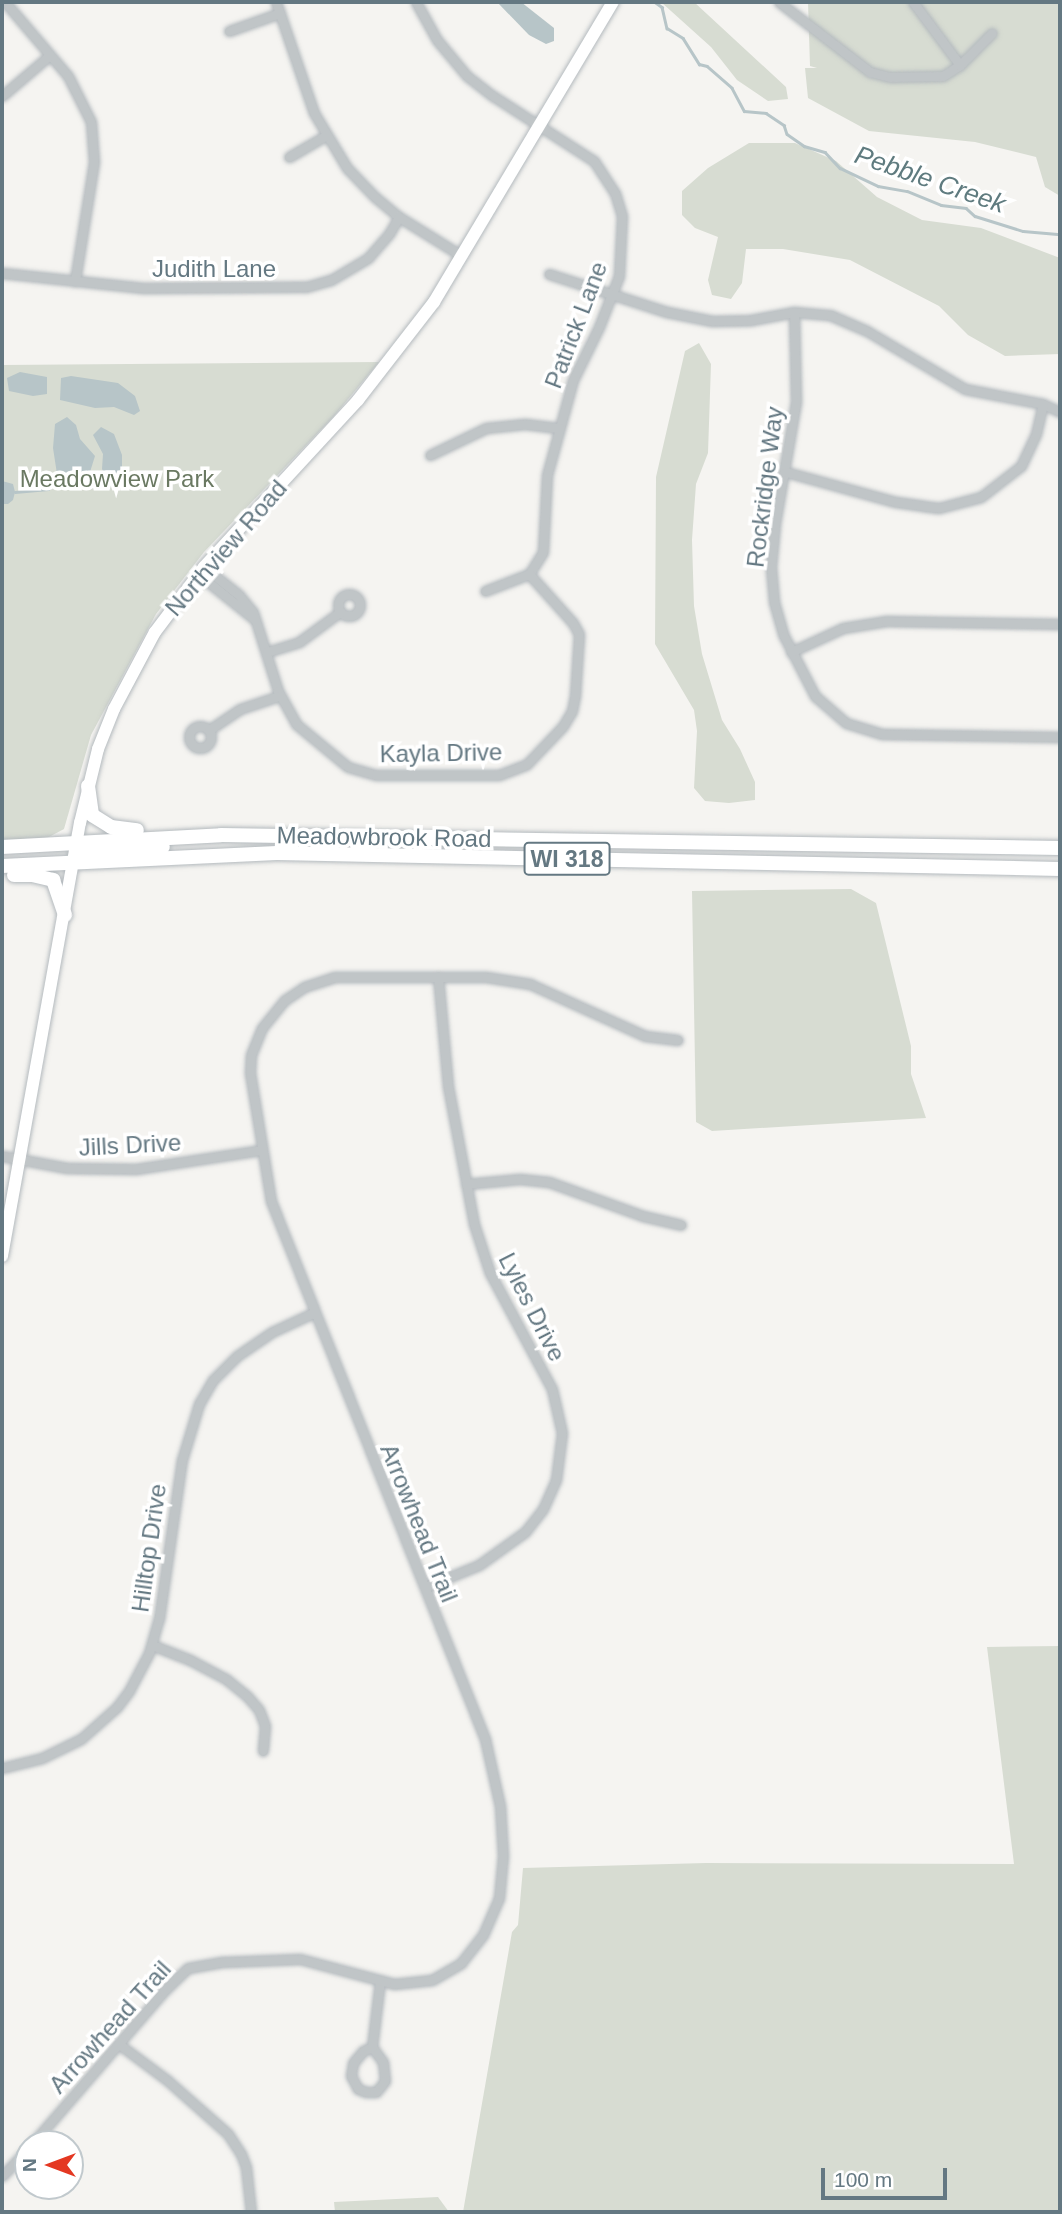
<!DOCTYPE html>
<style>
body{margin:0}
#map{position:relative;width:1062px;height:2214px;overflow:hidden;background:#f5f4f1;font-family:Helvetica,sans-serif}
div>[style]{position:absolute}
[style*='--x']{left:calc(var(--x)*1px);top:calc(var(--y)*1px);width:calc(var(--w)*1px);rotate:calc(var(--a)*1deg)}
.green>*{inset:0;background:#d7dcd2}
.water>*{inset:0;background:#b7c5c8}
.stream>*{height:2.5px;margin:-1.25px;padding:0 1.25px;transform-origin:1.25px;border-radius:1.25px;background:#b7c5c8}
.roads{filter:drop-shadow(0 0 2px #b4babe) drop-shadow(0 0 2px #b4babe)}
.street>*{height:9px;margin:-4.5px;padding:0 4.5px;transform-origin:4.5px;border-radius:4.5px;background:#c0c5c7}
.street>.ring{margin:-4.5px;padding:0;box-sizing:content-box;background:none;border:9px solid #c0c5c7;border-radius:50%}
.secondary>*{height:12px;margin:-6px;padding:0 6px;transform-origin:6px;border-radius:6px;background:#fff}
.primary>*{height:14px;margin:-7px;padding:0 7px;transform-origin:7px;border-radius:7px;background:#fff}
span{translate:-50% -50%;white-space:nowrap;text-align:center;line-height:1.15;-webkit-text-stroke:7px #fff;paint-order:stroke}
.shield-label span{padding:2px 5px;background:#fff;border:2px solid;border-radius:5px;-webkit-text-stroke-width:0}
.shield-label{font-size:23px;color:#647882;font-weight:700}
.street-label{font-size:24px;color:#647882}
.park-label{font-size:24px;color:#6a7962}
.water-label{font-size:26px;color:#5f7b7f;font-style:italic}
.frame{position:absolute;inset:0;border:4px solid #647882;pointer-events:none}
.north{position:absolute;left:14px;top:2130px;width:70px;height:70px;box-sizing:border-box;background:#fff;border:2px solid #c1c9cd;border-radius:50%;rotate:270deg;font-size:19px;font-weight:700;line-height:28px;text-align:center;color:#647882}
.north::after{content:'';display:block;margin:auto;width:24px;height:32px;background:#e43822;clip-path:polygon(50% 0,100% 100%,50% 72%,0 100%)}
.scale{position:absolute;left:821px;top:2168px;width:126px;height:32px;box-sizing:border-box;border:4px solid #647882;border-top:0;padding-left:9px;font-size:21px;line-height:24px;white-space:nowrap;color:#647882;-webkit-text-stroke:5px #fff;paint-order:stroke}
</style>
<div id="map">
<div class="green">
<div style="clip-path:polygon(661px 2px,694px 2px,786px 87px,788px 99px,768px 101px,737px 80px,711px 47px)"></div>
<div style="clip-path:polygon(808px 2px,1060px 2px,1060px 196px,1045px 187px,1036px 157px,975px 142px,869px 131px,808px 98px,805px 68px,817px 68px,810px 66px)"></div>
<div style="clip-path:polygon(749px 143px,795px 143px,836px 161px,877px 197px,922px 220px,981px 228px,1060px 258px,1060px 354px,1005px 356px,968px 335px,939px 306px,850px 260px,783px 249px,746px 249px,742px 283px,731px 299px,712px 295px,708px 280px,718px 237px,695px 228px,682px 215px,682px 191px,708px 168px)"></div>
<div style="clip-path:polygon(699px 343px,711px 364px,708px 453px,696px 484px,692px 540px,694px 606px,702px 654px,722px 720px,740px 749px,755px 782px,755px 800px,729px 803px,705px 801px,694px 788px,697px 731px,694px 710px,655px 644px,656px 477px,685px 351px)"></div>
<div style="clip-path:polygon(379px 362px,334px 416px,204px 552px,156px 614px,91px 735px,64px 829px,47px 838px,2px 840px,2px 365px)"></div>
<div style="clip-path:polygon(851px 889px,876px 903px,911px 1046px,911px 1074px,926px 1118px,712px 1131px,696px 1122px,692px 891px)"></div>
<div style="clip-path:polygon(1060px 1646px,1060px 2212px,463px 2212px,512px 1932px,518px 1925px,523px 1868px,706px 1863px,1014px 1864px,987px 1647px)"></div>
<div style="clip-path:polygon(438px 2197px,449px 2212px,335px 2212px,334px 2202px)"></div>
</div>
<div class="water">
<div style="clip-path:polygon(497px 2px,521px 2px,554px 28px,554px 41px,546px 44px,529px 35px)"></div>
<div style="clip-path:polygon(20px 372px,47px 377px,47px 394px,33px 396px,9px 391px,7px 378px)"></div>
<div style="clip-path:polygon(71px 376px,118px 383px,135px 396px,140px 411px,134px 415px,114px 407px,95px 408px,60px 400px,61px 378px)"></div>
<div style="clip-path:polygon(67px 417px,76px 425px,80px 439px,95px 456px,90px 472px,70px 479px,57px 474px,53px 448px,55px 424px)"></div>
<div style="clip-path:polygon(101px 427px,114px 434px,122px 455px,122px 468px,114px 475px,106px 477px,102px 469px,103px 454px,93px 435px)"></div>
<div style="clip-path:polygon(2px 481px,13px 484px,15px 492px,13px 500px,8px 504px,2px 504px)"></div>
</div>
<div class="stream">
<div style="--x:655;--y:2;--w:9;--a:36"></div>
<div style="--x:662;--y:7;--w:22;--a:77"></div>
<div style="--x:667;--y:28;--w:19;--a:32"></div>
<div style="--x:683;--y:38;--w:31;--a:58"></div>
<div style="--x:699;--y:64;--w:8;--a:14"></div>
<div style="--x:707;--y:66;--w:33;--a:41"></div>
<div style="--x:732;--y:88;--w:26;--a:62"></div>
<div style="--x:744;--y:111;--w:22;--a:5"></div>
<div style="--x:766;--y:113;--w:22;--a:34"></div>
<div style="--x:784;--y:125;--w:9;--a:72"></div>
<div style="--x:787;--y:134;--w:21;--a:35"></div>
<div style="--x:804;--y:146;--w:22;--a:16"></div>
<div style="--x:825;--y:152;--w:22;--a:47"></div>
<div style="--x:840;--y:168;--w:42;--a:25.3"></div>
<div style="--x:878;--y:186;--w:29;--a:10"></div>
<div style="--x:907;--y:191;--w:37;--a:22"></div>
<div style="--x:941;--y:205;--w:25;--a:7"></div>
<div style="--x:966;--y:208;--w:12;--a:42"></div>
<div style="--x:975;--y:216;--w:50;--a:17.4"></div>
<div style="--x:1023;--y:231;--w:37;--a:5"></div>
<div style="--x:15;--y:492;--w:33;--a:-5"></div>
<div style="--x:48;--y:489;--w:17;--a:-45"></div>
</div>
<div class="roads">
<div class="street">
<div style="--x:5;--y:2;--w:97;--a:49.6"></div>
<div style="--x:68;--y:76;--w:51;--a:63.4"></div>
<div style="--x:91;--y:122;--w:40;--a:85.7"></div>
<div style="--x:94;--y:162;--w:121;--a:99.1"></div>
<div style="--x:276;--y:2;--w:117;--a:71.1"></div>
<div style="--x:314;--y:113;--w:64;--a:59"></div>
<div style="--x:347;--y:168;--w:40;--a:46"></div>
<div style="--x:375;--y:197;--w:31;--a:40"></div>
<div style="--x:399;--y:217;--w:74;--a:31.8"></div>
<div style="--x:416;--y:2;--w:43;--a:61.1"></div>
<div style="--x:437;--y:40;--w:47;--a:50.2"></div>
<div style="--x:467;--y:76;--w:33;--a:38"></div>
<div style="--x:493;--y:96;--w:120;--a:32.8"></div>
<div style="--x:594;--y:161;--w:38;--a:57"></div>
<div style="--x:615;--y:193;--w:24;--a:73"></div>
<div style="--x:622;--y:216;--w:60;--a:92.9"></div>
<div style="--x:619;--y:276;--w:55;--a:111.4"></div>
<div style="--x:599;--y:327;--w:59;--a:116.1"></div>
<div style="--x:573;--y:380;--w:98;--a:105.3"></div>
<div style="--x:547;--y:475;--w:77;--a:93"></div>
<div style="--x:543;--y:552;--w:26;--a:122"></div>
<div style="--x:529;--y:574;--w:47;--a:158.9"></div>
<div style="--x:779;--y:2;--w:115;--a:37.6"></div>
<div style="--x:870;--y:72;--w:21;--a:14"></div>
<div style="--x:890;--y:77;--w:53;--a:-1.1"></div>
<div style="--x:943;--y:76;--w:20;--a:-33"></div>
<div style="--x:960;--y:65;--w:45;--a:-45"></div>
<div style="--x:913;--y:2;--w:79;--a:53.3"></div>
<div style="--x:229;--y:31;--w:54;--a:-19.4"></div>
<div style="--x:2;--y:96;--w:63;--a:-40.5"></div>
<div style="--x:289;--y:157;--w:42;--a:-30.3"></div>
<div style="--x:2;--y:273;--w:142;--a:6.1"></div>
<div style="--x:143;--y:288;--w:163;--a:-0.4"></div>
<div style="--x:306;--y:287;--w:26;--a:-16"></div>
<div style="--x:331;--y:280;--w:43;--a:-30.7"></div>
<div style="--x:368;--y:258;--w:32;--a:-49"></div>
<div style="--x:389;--y:234;--w:20;--a:-60"></div>
<div style="--x:549;--y:274;--w:124;--a:17.9"></div>
<div style="--x:667;--y:312;--w:46;--a:11.3"></div>
<div style="--x:712;--y:321;--w:39;--a:-1"></div>
<div style="--x:751;--y:320;--w:44;--a:-10.5"></div>
<div style="--x:794;--y:312;--w:36;--a:5"></div>
<div style="--x:830;--y:315;--w:40;--a:23.4"></div>
<div style="--x:867;--y:331;--w:114;--a:30.6"></div>
<div style="--x:965;--y:389;--w:79;--a:10.9"></div>
<div style="--x:1043;--y:404;--w:19;--a:25"></div>
<div style="--x:794;--y:312;--w:90;--a:88.7"></div>
<div style="--x:796;--y:402;--w:124;--a:99.8"></div>
<div style="--x:775;--y:524;--w:43;--a:95.3"></div>
<div style="--x:771;--y:567;--w:35;--a:85"></div>
<div style="--x:774;--y:602;--w:35;--a:74"></div>
<div style="--x:784;--y:636;--w:68;--a:62.7"></div>
<div style="--x:815;--y:696;--w:41;--a:41.1"></div>
<div style="--x:846;--y:723;--w:38;--a:17"></div>
<div style="--x:882;--y:734;--w:178;--a:1"></div>
<div style="--x:430;--y:455;--w:62;--a:-25.7"></div>
<div style="--x:486;--y:428;--w:39;--a:-6"></div>
<div style="--x:525;--y:424;--w:35;--a:7"></div>
<div style="--x:786;--y:472;--w:114;--a:15.3"></div>
<div style="--x:896;--y:502;--w:27;--a:8"></div>
<div style="--x:923;--y:506;--w:16;--a:7"></div>
<div style="--x:939;--y:508;--w:43;--a:-14.7"></div>
<div style="--x:981;--y:497;--w:51;--a:-37.8"></div>
<div style="--x:1021;--y:466;--w:35;--a:-65"></div>
<div style="--x:1036;--y:434;--w:31;--a:-77"></div>
<div style="--x:204;--y:567;--w:45;--a:38.7"></div>
<div style="--x:239;--y:595;--w:22;--a:51"></div>
<div style="--x:253;--y:612;--w:83;--a:72.4"></div>
<div style="--x:278;--y:691;--w:38;--a:61"></div>
<div style="--x:296;--y:724;--w:67;--a:39.6"></div>
<div style="--x:348;--y:767;--w:29;--a:16"></div>
<div style="--x:376;--y:775;--w:123;--a:0"></div>
<div style="--x:499;--y:775;--w:30;--a:-21"></div>
<div style="--x:527;--y:764;--w:52;--a:-46.5"></div>
<div style="--x:563;--y:726;--w:17;--a:-59"></div>
<div style="--x:572;--y:711;--w:15;--a:-79"></div>
<div style="--x:575;--y:696;--w:62;--a:-86.3"></div>
<div style="--x:579;--y:634;--w:13;--a:-119"></div>
<div style="--x:573;--y:623;--w:66;--a:-131.9"></div>
<div style="--x:198;--y:574;--w:72;--a:38.8"></div>
<div class="ring" style="left:338px;top:594px;width:13px;height:13px"></div>
<div style="--x:267;--y:652;--w:34;--a:-17"></div>
<div style="--x:299;--y:642;--w:51;--a:-36.2"></div>
<div style="--x:791;--y:652;--w:57;--a:-24.8"></div>
<div style="--x:843;--y:628;--w:44;--a:-9.2"></div>
<div style="--x:886;--y:621;--w:174;--a:1"></div>
<div class="ring" style="left:189px;top:726px;width:13px;height:13px"></div>
<div style="--x:209;--y:730;--w:37;--a:-34"></div>
<div style="--x:240;--y:709;--w:41;--a:-18.4"></div>
<div style="--x:2;--y:1156;--w:66;--a:10.5"></div>
<div style="--x:67;--y:1168;--w:69;--a:0.8"></div>
<div style="--x:136;--y:1169;--w:126;--a:-8.6"></div>
<div style="--x:466;--y:1184;--w:54;--a:-5.3"></div>
<div style="--x:520;--y:1179;--w:29;--a:6"></div>
<div style="--x:549;--y:1182;--w:100;--a:19.9"></div>
<div style="--x:643;--y:1216;--w:39;--a:13"></div>
<div style="--x:425;--y:1587;--w:58;--a:-22.2"></div>
<div style="--x:479;--y:1565;--w:57;--a:-35.7"></div>
<div style="--x:525;--y:1532;--w:29;--a:-52"></div>
<div style="--x:543;--y:1509;--w:32;--a:-66"></div>
<div style="--x:556;--y:1480;--w:47;--a:-82.7"></div>
<div style="--x:562;--y:1433;--w:45;--a:-102.8"></div>
<div style="--x:552;--y:1389;--w:132;--a:-118.1"></div>
<div style="--x:490;--y:1273;--w:52;--a:-108.1"></div>
<div style="--x:474;--y:1224;--w:140;--a:-100.7"></div>
<div style="--x:448;--y:1086;--w:110;--a:-95.2"></div>
<div style="--x:152;--y:1645;--w:41;--a:21.5"></div>
<div style="--x:190;--y:1660;--w:41;--a:27.8"></div>
<div style="--x:226;--y:1679;--w:27;--a:39"></div>
<div style="--x:247;--y:1696;--w:18;--a:49"></div>
<div style="--x:259;--y:1710;--w:17;--a:69"></div>
<div style="--x:265;--y:1726;--w:25;--a:95"></div>
<div style="--x:2;--y:1768;--w:41;--a:-14"></div>
<div style="--x:42;--y:1758;--w:43;--a:-26"></div>
<div style="--x:81;--y:1739;--w:48;--a:-41.6"></div>
<div style="--x:117;--y:1707;--w:20;--a:-53"></div>
<div style="--x:129;--y:1691;--w:43;--a:-62.2"></div>
<div style="--x:149;--y:1653;--w:35;--a:-74"></div>
<div style="--x:159;--y:1619;--w:161;--a:-81.8"></div>
<div style="--x:182;--y:1460;--w:59;--a:-73.1"></div>
<div style="--x:199;--y:1404;--w:28;--a:-60"></div>
<div style="--x:213;--y:1380;--w:34;--a:-45"></div>
<div style="--x:237;--y:1356;--w:42;--a:-34.4"></div>
<div style="--x:272;--y:1332;--w:45;--a:-24.9"></div>
<div style="--x:120;--y:2045;--w:59;--a:36.7"></div>
<div style="--x:167;--y:2080;--w:81;--a:41.5"></div>
<div style="--x:228;--y:2134;--w:24;--a:57"></div>
<div style="--x:241;--y:2154;--w:14;--a:69"></div>
<div style="--x:246;--y:2167;--w:45;--a:83.7"></div>
<div style="--x:372;--y:2047;--w:19;--a:54"></div>
<div style="--x:383;--y:2062;--w:19;--a:84"></div>
<div style="--x:385;--y:2081;--w:14;--a:129"></div>
<div style="--x:376;--y:2092;--w:10;--a:180"></div>
<div style="--x:366;--y:2092;--w:9;--a:-159"></div>
<div style="--x:358;--y:2089;--w:15;--a:-118"></div>
<div style="--x:351;--y:2076;--w:13;--a:-81"></div>
<div style="--x:353;--y:2063;--w:16;--a:-50"></div>
<div style="--x:363;--y:2051;--w:10;--a:-24"></div>
<div style="--x:372;--y:2047;--w:66;--a:-83.1"></div>
<div style="--x:32;--y:2144;--w:202;--a:-49.2"></div>
<div style="--x:164;--y:1991;--w:33;--a:-44"></div>
<div style="--x:188;--y:1968;--w:36;--a:-10"></div>
<div style="--x:223;--y:1962;--w:77;--a:-2.2"></div>
<div style="--x:300;--y:1959;--w:97;--a:14.9"></div>
<div style="--x:394;--y:1984;--w:38;--a:-6"></div>
<div style="--x:432;--y:1980;--w:34;--a:-30"></div>
<div style="--x:461;--y:1963;--w:36;--a:-52"></div>
<div style="--x:483;--y:1935;--w:40;--a:-66.6"></div>
<div style="--x:499;--y:1898;--w:42;--a:-84.6"></div>
<div style="--x:503;--y:1856;--w:50;--a:-93.4"></div>
<div style="--x:500;--y:1806;--w:69;--a:-102.6"></div>
<div style="--x:485;--y:1739;--w:579;--a:-111.69"></div>
<div style="--x:271;--y:1201;--w:130;--a:-99.3"></div>
<div style="--x:250;--y:1073;--w:18;--a:-87"></div>
<div style="--x:251;--y:1055;--w:29;--a:-68"></div>
<div style="--x:262;--y:1028;--w:36;--a:-51"></div>
<div style="--x:285;--y:1000;--w:23;--a:-34"></div>
<div style="--x:304;--y:987;--w:32;--a:-18"></div>
<div style="--x:334;--y:977;--w:152;--a:0"></div>
<div style="--x:486;--y:977;--w:45;--a:9"></div>
<div style="--x:530;--y:984;--w:126;--a:24.3"></div>
<div style="--x:645;--y:1036;--w:33;--a:7"></div>
<div style="--x:2;--y:2176;--w:37;--a:-46"></div>
</div>
<div class="secondary">
<div style="--x:2;--y:1256;--w:440;--a:-79.8"></div>
<div style="--x:80;--y:823;--w:76;--a:-76.3"></div>
<div style="--x:98;--y:749;--w:43;--a:-68.2"></div>
<div style="--x:114;--y:709;--w:87;--a:-62"></div>
<div style="--x:155;--y:632;--w:81;--a:-53"></div>
<div style="--x:204;--y:567;--w:227;--a:-47.3"></div>
<div style="--x:358;--y:400;--w:124;--a:-52.2"></div>
<div style="--x:434;--y:302;--w:349;--a:-59.2"></div>
</div>
<div class="primary">
<div style="--x:88;--y:786;--w:29;--a:82"></div>
<div style="--x:92;--y:815;--w:22;--a:32"></div>
<div style="--x:111;--y:827;--w:26;--a:7"></div>
<div style="--x:2;--y:847;--w:219;--a:-3.1"></div>
<div style="--x:221;--y:835;--w:839;--a:0.89"></div>
<div style="--x:74;--y:862;--w:14;--a:-39"></div>
<div style="--x:85;--y:853;--w:78;--a:-4.4"></div>
<div style="--x:2;--y:866;--w:275;--a:-2.7"></div>
<div style="--x:277;--y:853;--w:783;--a:1.17"></div>
<div style="--x:14;--y:875;--w:18;--a:0"></div>
<div style="--x:32;--y:875;--w:22;--a:13"></div>
<div style="--x:53;--y:880;--w:37;--a:71"></div>
</div>
</div>
<div class="shield-label">
<span style="left:567px;top:859px">WI 318</span>
</div>
<div class="street-label">
<span style="left:214px;top:269px">Judith Lane</span>
<span style="left:576px;top:325px;rotate:-69deg">Patrick Lane</span>
<span style="left:765px;top:487px;rotate:-83deg">Rockridge Way</span>
<span style="left:226px;top:548px;rotate:-49deg">Northview Road</span>
<span style="left:441px;top:753px;rotate:-1deg">Kayla Drive</span>
<span style="left:384px;top:837px;rotate:1deg">Meadowbrook Road</span>
<span style="left:130px;top:1145px;rotate:-3deg">Jills Drive</span>
<span style="left:532px;top:1307px;rotate:63deg">Lyles Drive</span>
<span style="left:419px;top:1523px;rotate:68deg">Arrowhead Trail</span>
<span style="left:149px;top:1548px;rotate:-82deg">Hilltop Drive</span>
<span style="left:110px;top:2027px;rotate:-48deg">Arrowhead Trail</span>
</div>
<div class="park-label">
<span style="left:117px;top:479px">Meadowview Park</span>
</div>
<div class="water-label">
<span style="left:930px;top:180px;rotate:19deg">Pebble Creek</span>
</div>
<div class="frame"></div>
<div class="north">N</div>
<div class="scale">100 m</div>
</div>
